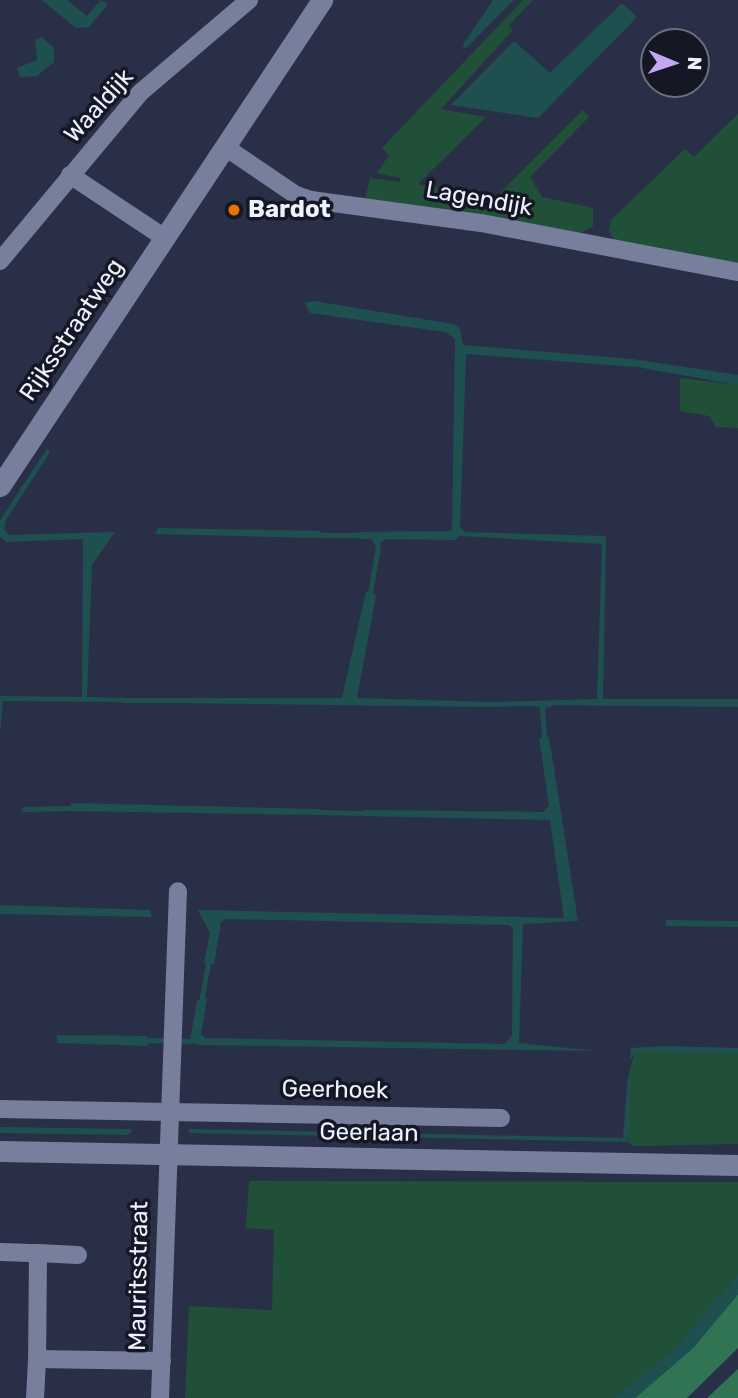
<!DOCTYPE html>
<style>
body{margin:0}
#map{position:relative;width:738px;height:1398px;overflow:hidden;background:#2a2f48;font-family:Rubik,sans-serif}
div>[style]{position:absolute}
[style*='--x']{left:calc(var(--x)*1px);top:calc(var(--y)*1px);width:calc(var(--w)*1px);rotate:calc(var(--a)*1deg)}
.green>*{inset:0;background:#215039}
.forest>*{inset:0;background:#307453}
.water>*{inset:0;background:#1f5050}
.stream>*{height:5px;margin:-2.5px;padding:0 2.5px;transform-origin:2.5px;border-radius:2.5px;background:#1f5050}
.minor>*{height:18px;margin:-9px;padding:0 9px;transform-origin:9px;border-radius:9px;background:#787f9d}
.tertiary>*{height:21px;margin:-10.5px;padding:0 10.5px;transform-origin:10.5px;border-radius:10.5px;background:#787f9d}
.dots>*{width:19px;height:19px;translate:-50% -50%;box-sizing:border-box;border:4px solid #151824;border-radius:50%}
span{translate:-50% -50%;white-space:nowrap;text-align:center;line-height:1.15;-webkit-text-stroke:7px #151824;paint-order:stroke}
.street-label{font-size:24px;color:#eef1ff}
.poi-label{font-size:24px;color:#eef1ff;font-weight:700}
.left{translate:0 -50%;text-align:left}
.north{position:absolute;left:640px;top:28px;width:70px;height:70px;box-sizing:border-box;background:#151824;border:2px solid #6c6f7c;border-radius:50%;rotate:92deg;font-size:19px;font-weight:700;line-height:28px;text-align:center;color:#eef1ff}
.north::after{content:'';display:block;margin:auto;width:24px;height:32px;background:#c5a7f1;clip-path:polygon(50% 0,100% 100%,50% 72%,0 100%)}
</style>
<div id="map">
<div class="green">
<div style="clip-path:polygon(523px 0,533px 0,509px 25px,513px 30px,441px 109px,486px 117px,418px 184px,494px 199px,583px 110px,589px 117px,530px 177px,542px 197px,593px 208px,593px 226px,580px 233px,365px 200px,370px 178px,400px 182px,400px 178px,377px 173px,389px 155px,382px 148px)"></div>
<div style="clip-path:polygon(738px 114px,738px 264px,615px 242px,609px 231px,611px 220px,685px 149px,694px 157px)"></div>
<div style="clip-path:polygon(680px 378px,738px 385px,738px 428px,716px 427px,709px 416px,680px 411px)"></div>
<div style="clip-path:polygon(635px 1052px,738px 1053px,738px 1144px,633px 1146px,628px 1142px,632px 1075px,628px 1077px)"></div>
<div style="clip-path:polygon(249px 1181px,738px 1182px,738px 1275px,675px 1348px,615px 1398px,185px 1398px,189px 1306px,272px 1310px,274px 1230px,246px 1228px)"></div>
</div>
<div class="forest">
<div style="clip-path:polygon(738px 1294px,738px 1348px,687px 1398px,635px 1398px,693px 1348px)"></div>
<div style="clip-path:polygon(738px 1369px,738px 1398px,707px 1398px)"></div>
</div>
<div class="water">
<div style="clip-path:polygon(42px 0,67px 0,87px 16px,101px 0,108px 4px,89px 27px,76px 28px)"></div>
<div style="clip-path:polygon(493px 0,514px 0,466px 48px,462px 46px)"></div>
<div style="clip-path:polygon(622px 3px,637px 17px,538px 118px,451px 105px,514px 41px,550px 73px)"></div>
<div style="clip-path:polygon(42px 37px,54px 48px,54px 62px,37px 76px,20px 77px,17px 68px,37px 60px,35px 40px)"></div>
<div style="clip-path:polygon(314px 301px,453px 324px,460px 328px,463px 345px,632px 359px,738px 375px,738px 385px,637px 367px,466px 354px,460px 527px,465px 532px,606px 536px,603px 699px,738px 699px,738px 707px,554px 705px,544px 709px,530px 705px,530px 701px,597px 699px,602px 544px,460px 536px,455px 540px,386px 539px,376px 546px,371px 539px,359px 539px,359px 532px,452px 531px,455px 339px,445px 332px,310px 313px,305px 303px)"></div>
<div style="clip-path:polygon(47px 449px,50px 452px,6px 520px,4px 530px,10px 535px,115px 532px,92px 565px,87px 697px,123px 698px,122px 702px,3px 701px,0 733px,0 696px,82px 697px,83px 539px,6px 542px,0 537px,0 520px)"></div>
<div style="clip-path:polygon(158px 528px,321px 531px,320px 538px,155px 534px)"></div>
<div style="clip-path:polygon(366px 591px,376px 595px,357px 698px,490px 702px,490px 707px,172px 703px,171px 698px,342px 698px)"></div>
<div style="clip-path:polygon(549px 737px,578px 921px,523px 924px,519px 1043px,598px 1051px,199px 1045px,190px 1041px,197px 1001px,202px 997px,207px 999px,201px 1034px,205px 1038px,505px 1044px,512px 1035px,513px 928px,509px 925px,226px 919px,221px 922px,214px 964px,204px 963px,210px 933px,198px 910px,564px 918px,550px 820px,363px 816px,364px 810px,544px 812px,549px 805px,539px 738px)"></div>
<div style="clip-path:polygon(71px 803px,319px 809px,319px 815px,71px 811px)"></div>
<div style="clip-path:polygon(0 905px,150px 910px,152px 917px,0 914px)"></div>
<div style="clip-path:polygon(666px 920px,738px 921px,738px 927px,666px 926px)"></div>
<div style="clip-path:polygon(57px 1035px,147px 1036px,148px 1046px,57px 1043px)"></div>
<div style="clip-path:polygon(663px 1046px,738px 1048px,738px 1053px,635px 1052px,630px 1060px,631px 1048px)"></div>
<div style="clip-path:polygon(632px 1075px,628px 1142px,189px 1133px,189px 1129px,623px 1138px,628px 1077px)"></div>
<div style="clip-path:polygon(0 1127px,130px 1129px,132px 1131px,128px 1135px,0 1133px)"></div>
<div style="clip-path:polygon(738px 1275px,738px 1294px,693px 1348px,635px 1398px,615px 1398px,675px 1348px)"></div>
</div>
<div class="stream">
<div style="--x:320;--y:535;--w:39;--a:0"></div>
<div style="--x:370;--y:593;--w:48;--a:-80.3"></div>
<div style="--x:123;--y:700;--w:48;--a:0"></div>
<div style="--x:490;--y:704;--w:40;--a:-1.4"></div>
<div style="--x:542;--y:708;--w:30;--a:86"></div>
<div style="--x:24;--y:809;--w:46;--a:-1.2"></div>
<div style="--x:319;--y:812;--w:44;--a:1.3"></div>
<div style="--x:202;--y:997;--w:35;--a:-80"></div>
<div style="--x:149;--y:1040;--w:41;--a:1.4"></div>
</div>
<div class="minor">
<div style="--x:225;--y:147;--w:86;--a:34.1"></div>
<div style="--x:296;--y:195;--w:16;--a:18"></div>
<div style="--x:311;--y:200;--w:172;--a:7.7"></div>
<div style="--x:481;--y:223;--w:262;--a:10.8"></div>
<div style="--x:70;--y:175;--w:114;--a:33.6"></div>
<div style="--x:0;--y:261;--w:220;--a:-50.2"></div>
<div style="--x:141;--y:92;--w:142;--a:-40.4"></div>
<div style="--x:0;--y:1109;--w:501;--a:1.03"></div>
<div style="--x:0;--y:1252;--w:38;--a:2"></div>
<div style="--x:38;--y:1253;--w:106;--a:90.5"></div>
<div style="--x:38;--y:1253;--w:40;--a:2.9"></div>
<div style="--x:35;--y:1398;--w:39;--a:-87"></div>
<div style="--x:37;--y:1359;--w:125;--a:0.9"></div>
<div style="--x:160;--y:1398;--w:507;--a:-87.97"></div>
</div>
<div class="tertiary">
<div style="--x:0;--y:486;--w:583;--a:-56.47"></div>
<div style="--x:0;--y:1151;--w:738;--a:1.09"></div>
</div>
<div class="dots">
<div style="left:234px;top:210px;background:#e8710a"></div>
</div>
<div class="street-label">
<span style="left:99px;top:106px;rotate:-48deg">Waaldijk</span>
<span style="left:479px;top:199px;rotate:10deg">Lagendijk</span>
<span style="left:72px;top:330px;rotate:-56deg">Rijksstraatweg</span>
<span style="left:335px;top:1090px;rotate:1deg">Geerhoek</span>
<span style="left:369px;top:1133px;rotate:1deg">Geerlaan</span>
<span style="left:139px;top:1276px;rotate:-89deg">Mauritsstraat</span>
</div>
<div class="poi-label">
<span class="left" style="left:248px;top:210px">Bardot</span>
</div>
<div class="north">N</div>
</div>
